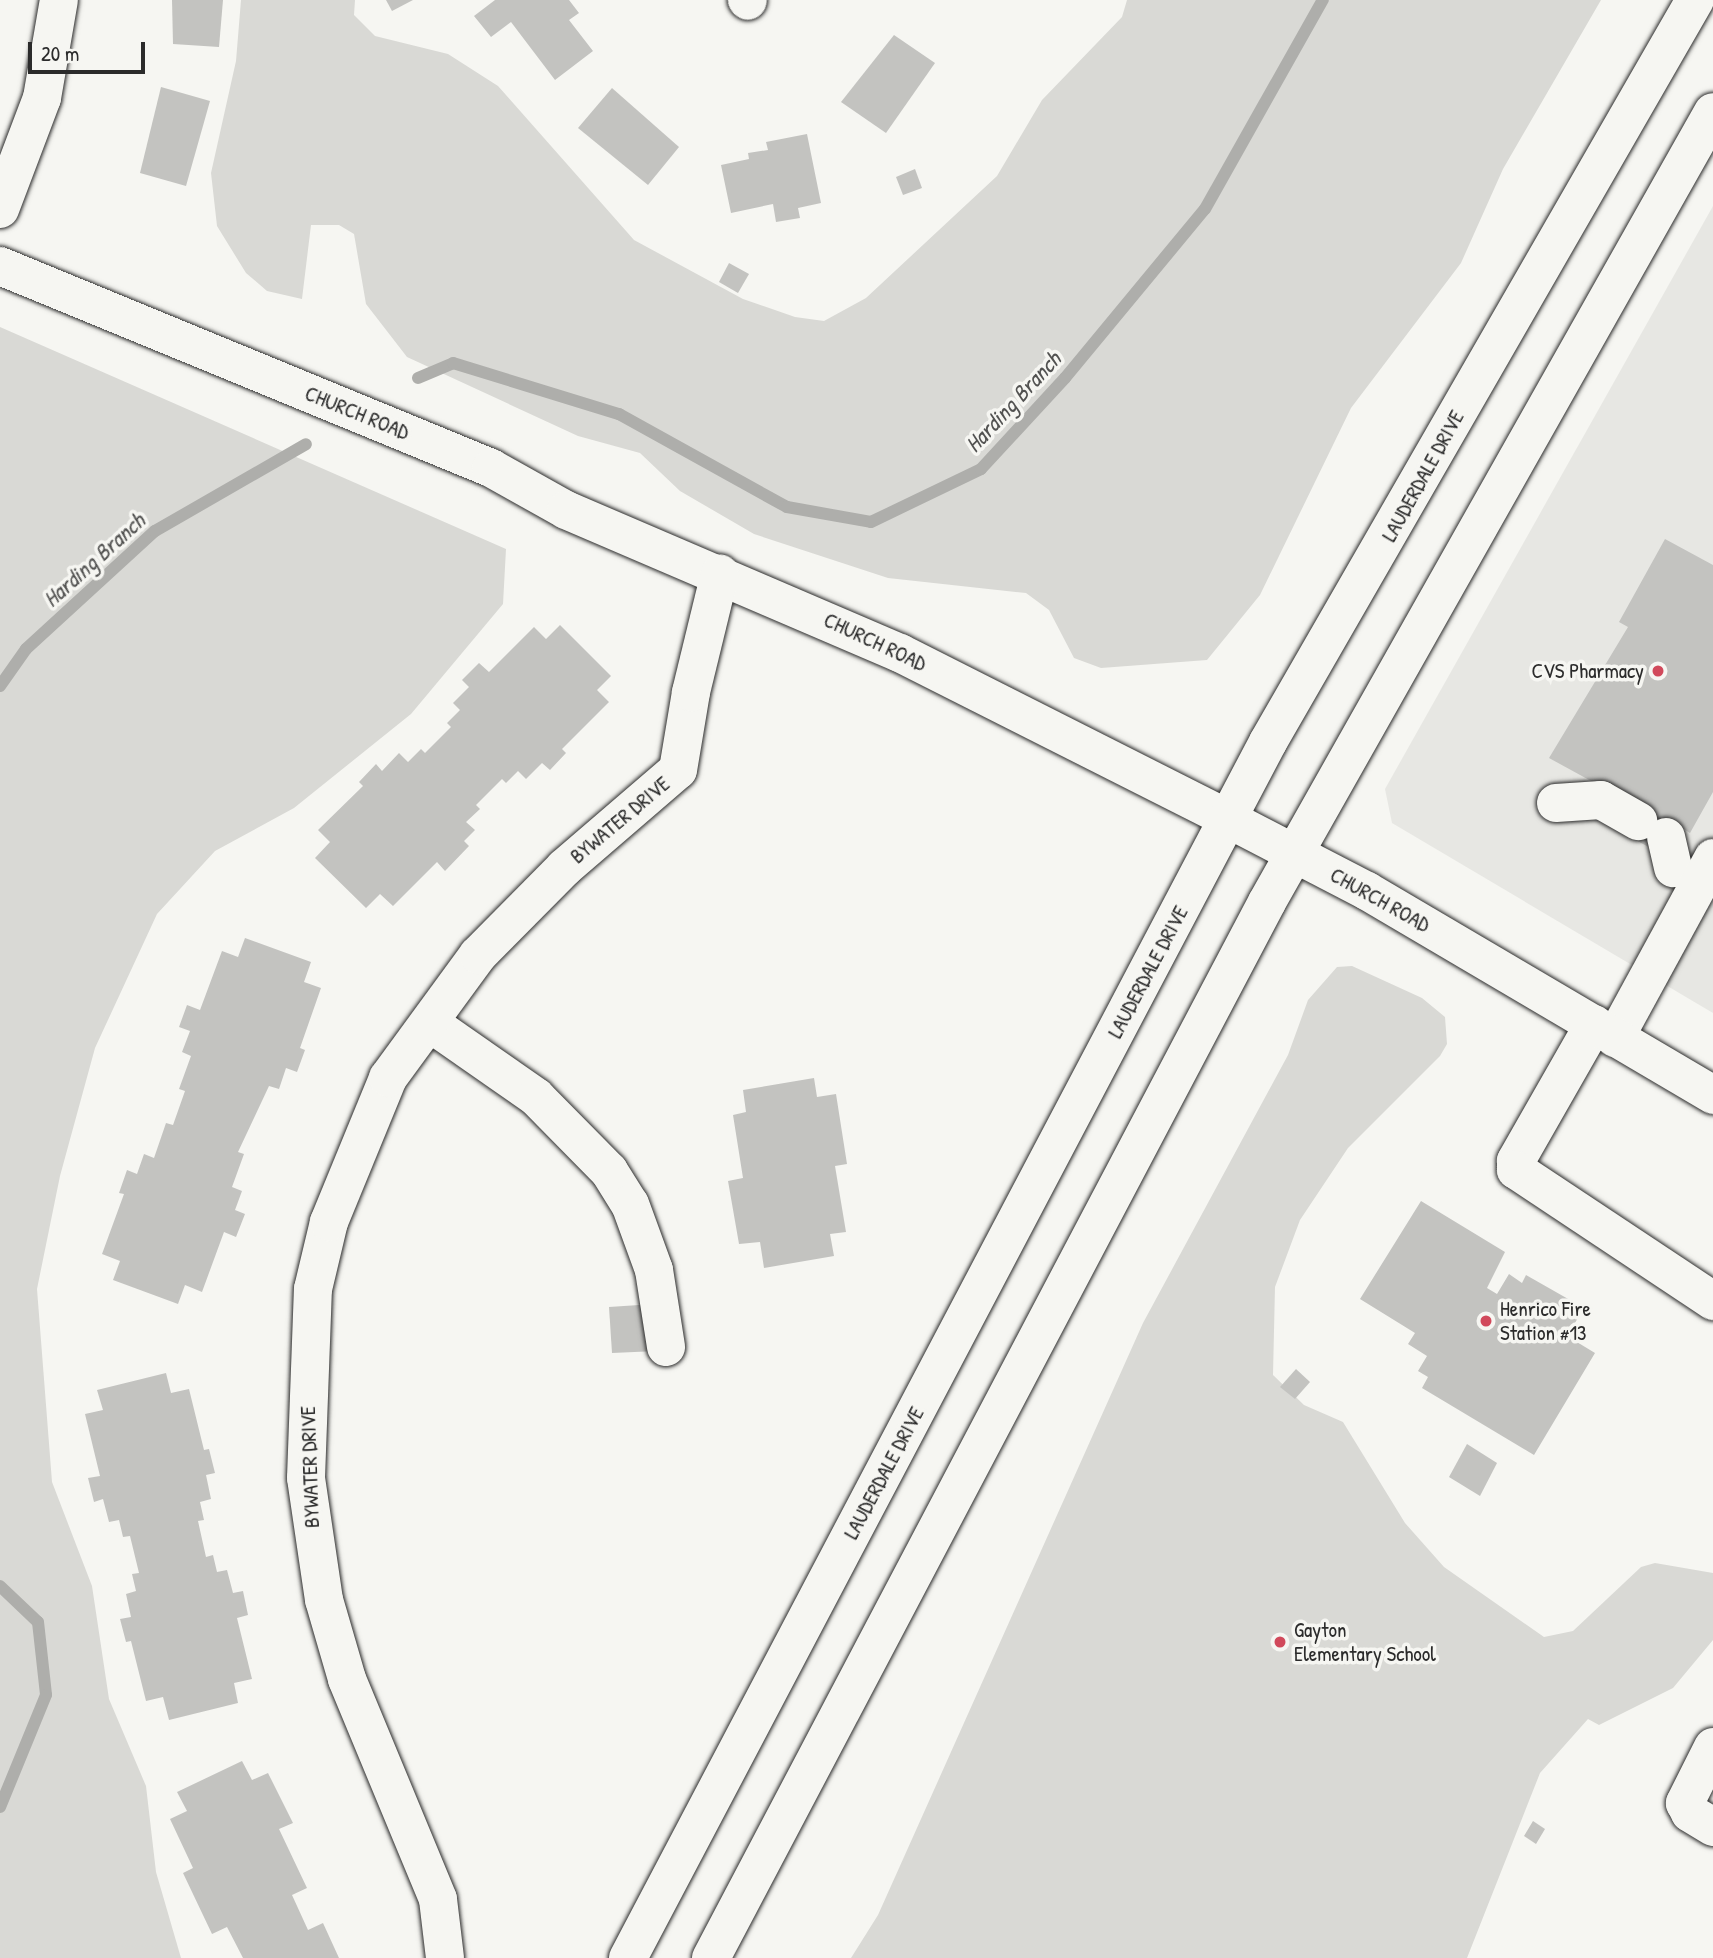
<!DOCTYPE html>
<style>
body{margin:0}
#map{position:relative;width:1713px;height:1958px;overflow:hidden;background:#f6f6f2;font-family:"Patrick Hand",sans-serif}
div>[style]{position:absolute}
[style*='--x']{left:calc(var(--x)*1px);top:calc(var(--y)*1px);width:calc(var(--w)*1px);rotate:calc(var(--a)*1deg)}
.built>*{inset:0;background:#e7e7e3}
.green>*{inset:0;background:#d9d9d5}
.stream>*{height:12px;margin:-6px;padding:0 6px;transform-origin:6px;border-radius:6px;background:#aeaeab}
.building>*{inset:0;background:#c3c3c0}
.roads{filter:drop-shadow(0 0 2px #2b2b2b) drop-shadow(0 0 2px #2b2b2b)}
.minor>*{height:38px;margin:-19px;padding:0 19px;transform-origin:19px;border-radius:19px;background:#f6f6f2}
.major>*{height:38px;margin:-19px;padding:0 19px;transform-origin:19px;border-radius:19px;background:#f6f6f2}
.dots>*{width:19px;height:19px;translate:-50% -50%;box-sizing:border-box;border:4px solid #f6f6f2;border-radius:50%}
span{translate:-50% -50%;white-space:nowrap;text-align:center;line-height:1.15;-webkit-text-stroke:7px #f6f6f2;paint-order:stroke}
.street-label{font-size:21px;color:#2b2b2b}
.poi-label{font-size:21px;color:#2b2b2b}
.right{translate:-100% -50%;text-align:right}
.left{translate:0 -50%;text-align:left}
.water-label{font-size:23px;color:#525251;font-style:italic}
.scale{position:absolute;left:28px;top:42px;width:117px;height:32px;box-sizing:border-box;border:4px solid #2b2b2b;border-top:0;padding-left:9px;font-size:21px;line-height:24px;white-space:nowrap;color:#2b2b2b;-webkit-text-stroke:5px #f6f6f2;paint-order:stroke}
</style>
<div id="map">
<div class="built">
<div style="clip-path:polygon(1713px 206px,1713px 1013px,1392px 823px,1385px 789px)"></div>
</div>
<div class="green">
<div style="clip-path:polygon(241px 0,355px 0,354px 15px,375px 36px,448px 54px,498px 86px,634px 240px,743px 299px,795px 317px,824px 321px,866px 298px,997px 176px,1042px 100px,1122px 17px,1127px 0,1601px 0,1503px 169px,1461px 263px,1351px 408px,1260px 595px,1207px 660px,1101px 668px,1074px 658px,1049px 610px,1026px 593px,888px 578px,754px 534px,680px 491px,640px 453px,578px 436px,407px 357px,366px 304px,354px 234px,339px 225px,311px 225px,302px 299px,267px 291px,246px 273px,217px 226px,211px 173px,236px 61px)"></div>
<div style="clip-path:polygon(0 327px,506px 549px,503px 604px,411px 714px,294px 808px,215px 851px,157px 914px,95px 1048px,60px 1176px,37px 1289px,52px 1482px,92px 1586px,109px 1699px,146px 1786px,156px 1872px,181px 1958px,0 1958px)"></div>
<div style="clip-path:polygon(1352px 966px,1422px 998px,1445px 1017px,1447px 1044px,1440px 1056px,1348px 1148px,1300px 1220px,1275px 1287px,1273px 1375px,1304px 1405px,1343px 1422px,1405px 1523px,1444px 1567px,1544px 1637px,1573px 1631px,1641px 1567px,1655px 1563px,1713px 1573px,1713px 1640px,1673px 1688px,1599px 1725px,1588px 1719px,1540px 1773px,1467px 1958px,851px 1958px,878px 1915px,1143px 1323px,1288px 1055px,1308px 1000px,1337px 967px)"></div>
</div>
<div class="stream">
<div style="--x:418;--y:378;--w:38;--a:-23"></div>
<div style="--x:453;--y:363;--w:174;--a:17.1"></div>
<div style="--x:619;--y:414;--w:192;--a:29"></div>
<div style="--x:787;--y:507;--w:85;--a:10.1"></div>
<div style="--x:871;--y:522;--w:122;--a:-25.7"></div>
<div style="--x:981;--y:469;--w:124;--a:-47.3"></div>
<div style="--x:1065;--y:378;--w:219;--a:-50.4"></div>
<div style="--x:1205;--y:209;--w:240;--a:-60.6"></div>
<div style="--x:0;--y:686;--w:45;--a:-54.9"></div>
<div style="--x:26;--y:649;--w:175;--a:-42.5"></div>
<div style="--x:155;--y:531;--w:174;--a:-29.9"></div>
<div style="--x:0;--y:1586;--w:52;--a:43.5"></div>
<div style="--x:38;--y:1622;--w:73;--a:83.7"></div>
<div style="--x:46;--y:1695;--w:121;--a:112.3"></div>
</div>
<div class="building">
<div style="clip-path:polygon(172px 0,223px 0,219px 47px,173px 44px)"></div>
<div style="clip-path:polygon(386px 0,413px 0,392px 11px)"></div>
<div style="clip-path:polygon(495px 0,569px 0,579px 13px,569px 20px,593px 51px,555px 80px,511px 22px,491px 37px,474px 16px)"></div>
<div style="clip-path:polygon(894px 35px,935px 63px,886px 133px,841px 102px)"></div>
<div style="clip-path:polygon(161px 87px,210px 101px,186px 186px,140px 173px)"></div>
<div style="clip-path:polygon(612px 88px,679px 147px,648px 185px,578px 128px)"></div>
<div style="clip-path:polygon(807px 134px,821px 203px,798px 208px,800px 218px,776px 222px,773px 204px,731px 213px,721px 165px,749px 159px,748px 153px,768px 150px,766px 142px)"></div>
<div style="clip-path:polygon(915px 169px,922px 188px,903px 195px,896px 177px)"></div>
<div style="clip-path:polygon(729px 263px,749px 274px,738px 293px,719px 282px)"></div>
<div style="clip-path:polygon(1665px 539px,1713px 565px,1713px 792px,1690px 833px,1674px 823px,1658px 852px,1630px 837px,1624px 799px,1549px 758px,1628px 627px,1619px 622px)"></div>
<div style="clip-path:polygon(560px 625px,611px 676px,597px 690px,609px 702px,562px 749px,566px 753px,550px 770px,542px 763px,526px 779px,518px 771px,506px 783px,502px 779px,476px 805px,480px 809px,466px 822px,475px 830px,464px 841px,469px 846px,445px 871px,437px 862px,393px 906px,380px 894px,366px 908px,315px 858px,330px 842px,318px 830px,363px 786px,359px 782px,376px 764px,382px 771px,399px 753px,408px 762px,421px 749px,425px 753px,451px 727px,447px 723px,460px 710px,453px 703px,469px 687px,462px 680px,479px 663px,489px 672px,534px 627px,546px 639px)"></div>
<div style="clip-path:polygon(245px 938px,311px 962px,304px 982px,321px 988px,300px 1048px,305px 1050px,297px 1072px,286px 1068px,279px 1089px,269px 1086px,238px 1152px,244px 1154px,232px 1187px,242px 1191px,235px 1210px,245px 1214px,236px 1237px,224px 1232px,202px 1292px,185px 1285px,178px 1304px,113px 1280px,120px 1261px,102px 1254px,124px 1194px,119px 1193px,127px 1170px,137px 1174px,144px 1154px,154px 1158px,166px 1123px,173px 1125px,185px 1091px,179px 1089px,191px 1056px,182px 1052px,190px 1031px,179px 1027px,187px 1005px,200px 1010px,222px 951px,238px 957px)"></div>
<div style="clip-path:polygon(814px 1078px,817px 1097px,836px 1094px,847px 1164px,835px 1166px,846px 1232px,830px 1234px,834px 1256px,764px 1268px,760px 1242px,739px 1244px,728px 1181px,743px 1178px,733px 1115px,746px 1112px,743px 1090px)"></div>
<div style="clip-path:polygon(1421px 1201px,1505px 1252px,1487px 1288px,1497px 1294px,1509px 1274px,1522px 1283px,1526px 1275px,1584px 1308px,1567px 1336px,1595px 1353px,1534px 1455px,1422px 1388px,1428px 1377px,1418px 1371px,1427px 1356px,1408px 1344px,1415px 1333px,1360px 1299px)"></div>
<div style="clip-path:polygon(654px 1304px,657px 1351px,612px 1353px,609px 1307px)"></div>
<div style="clip-path:polygon(1296px 1369px,1310px 1382px,1295px 1399px,1280px 1387px)"></div>
<div style="clip-path:polygon(166px 1373px,171px 1393px,189px 1389px,204px 1450px,209px 1449px,215px 1473px,206px 1475px,211px 1499px,200px 1502px,204px 1520px,198px 1521px,206px 1557px,213px 1555px,217px 1572px,227px 1570px,233px 1593px,243px 1591px,248px 1615px,237px 1618px,252px 1679px,234px 1683px,238px 1703px,169px 1720px,163px 1697px,146px 1701px,131px 1641px,126px 1642px,120px 1619px,131px 1617px,126px 1594px,136px 1591px,132px 1574px,139px 1573px,130px 1536px,123px 1537px,119px 1520px,109px 1522px,103px 1499px,94px 1502px,88px 1478px,100px 1476px,85px 1414px,103px 1410px,97px 1390px)"></div>
<div style="clip-path:polygon(1467px 1444px,1497px 1463px,1480px 1496px,1449px 1477px)"></div>
<div style="clip-path:polygon(242px 1761px,252px 1780px,268px 1773px,293px 1823px,279px 1829px,307px 1888px,292px 1895px,308px 1930px,323px 1923px,339px 1958px,243px 1958px,227px 1927px,212px 1934px,183px 1873px,193px 1868px,170px 1819px,187px 1811px,177px 1792px)"></div>
<div style="clip-path:polygon(1533px 1821px,1545px 1829px,1536px 1844px,1524px 1836px)"></div>
</div>
<div class="roads">
<div class="minor">
<div style="--x:747;--y:0;--w:1;--a:45"></div>
<div style="--x:0;--y:209;--w:119;--a:-69.3"></div>
<div style="--x:42;--y:98;--w:99;--a:-80.2"></div>
<div style="--x:0;--y:266;--w:531;--a:22.36"></div>
<div style="--x:491;--y:468;--w:86;--a:29.2"></div>
<div style="--x:566;--y:510;--w:363;--a:23.2"></div>
<div style="--x:900;--y:653;--w:370;--a:26.8"></div>
<div style="--x:1556;--y:803;--w:45;--a:-3.8"></div>
<div style="--x:1601;--y:800;--w:43;--a:29.6"></div>
<div style="--x:1666;--y:837;--w:32;--a:77"></div>
<div style="--x:430;--y:1023;--w:129;--a:34.9"></div>
<div style="--x:536;--y:1097;--w:104;--a:45.4"></div>
<div style="--x:609;--y:1171;--w:39;--a:58"></div>
<div style="--x:630;--y:1204;--w:70;--a:70"></div>
<div style="--x:654;--y:1270;--w:78;--a:81.1"></div>
<div style="--x:1594;--y:1024;--w:158;--a:119.7"></div>
<div style="--x:1516;--y:1161;--w:9;--a:90"></div>
<div style="--x:1516;--y:1170;--w:237;--a:33.6"></div>
<div style="--x:1615;--y:1038;--w:205;--a:-61.4"></div>
<div style="--x:1713;--y:1747;--w:63;--a:116.6"></div>
<div style="--x:1685;--y:1803;--w:11;--a:63"></div>
<div style="--x:1690;--y:1813;--w:27;--a:31"></div>
<div style="--x:445;--y:1958;--w:59;--a:-96.8"></div>
<div style="--x:438;--y:1899;--w:238;--a:-112.5"></div>
<div style="--x:347;--y:1679;--w:82;--a:-106.2"></div>
<div style="--x:324;--y:1600;--w:123;--a:-98.4"></div>
<div style="--x:306;--y:1478;--w:189;--a:-87.9"></div>
<div style="--x:313;--y:1289;--w:69;--a:-76.6"></div>
<div style="--x:329;--y:1222;--w:156;--a:-67.7"></div>
<div style="--x:388;--y:1078;--w:152;--a:-53.8"></div>
<div style="--x:478;--y:955;--w:122;--a:-45.3"></div>
<div style="--x:564;--y:868;--w:150;--a:-40.7"></div>
<div style="--x:678;--y:770;--w:79;--a:-80.5"></div>
<div style="--x:691;--y:692;--w:122;--a:-76.3"></div>
</div>
<div class="major">
<div style="--x:1230;--y:820;--w:154;--a:27.4"></div>
<div style="--x:1367;--y:891;--w:402;--a:30.5"></div>
<div style="--x:628;--y:1958;--w:1374;--a:-62.24"></div>
<div style="--x:1268;--y:742;--w:856;--a:-60.08"></div>
<div style="--x:711;--y:1958;--w:1193;--a:-62.23"></div>
<div style="--x:1267;--y:902;--w:907;--a:-60.55"></div>
</div>
</div>
<div class="dots">
<div style="left:1658px;top:671px;background:#d1495b"></div>
<div style="left:1486px;top:1321px;background:#d1495b"></div>
<div style="left:1280px;top:1642px;background:#d1495b"></div>
</div>
<div class="street-label">
<span style="left:357px;top:413px;rotate:22deg">CHURCH ROAD</span>
<span style="left:1423px;top:476px;rotate:-61deg">LAUDERDALE DRIVE</span>
<span style="left:875px;top:642px;rotate:25deg">CHURCH ROAD</span>
<span style="left:620px;top:820px;rotate:-40deg">BYWATER DRIVE</span>
<span style="left:1380px;top:900px;rotate:29deg">CHURCH ROAD</span>
<span style="left:1148px;top:972px;rotate:-62deg">LAUDERDALE DRIVE</span>
<span style="left:310px;top:1467px;rotate:-92deg">BYWATER DRIVE</span>
<span style="left:884px;top:1473px;rotate:-62deg">LAUDERDALE DRIVE</span>
</div>
<div class="poi-label">
<span class="right" style="left:1644px;top:671px">CVS Pharmacy</span>
<span class="left" style="left:1500px;top:1321px">Henrico Fire<br>Station #13</span>
<span class="left" style="left:1294px;top:1642px">Gayton<br>Elementary School</span>
</div>
<div class="water-label">
<span style="left:1013px;top:402px;rotate:-47deg">Harding Branch</span>
<span style="left:94px;top:560px;rotate:-42deg">Harding Branch</span>
</div>
<div class="scale">20 m</div>
</div>
